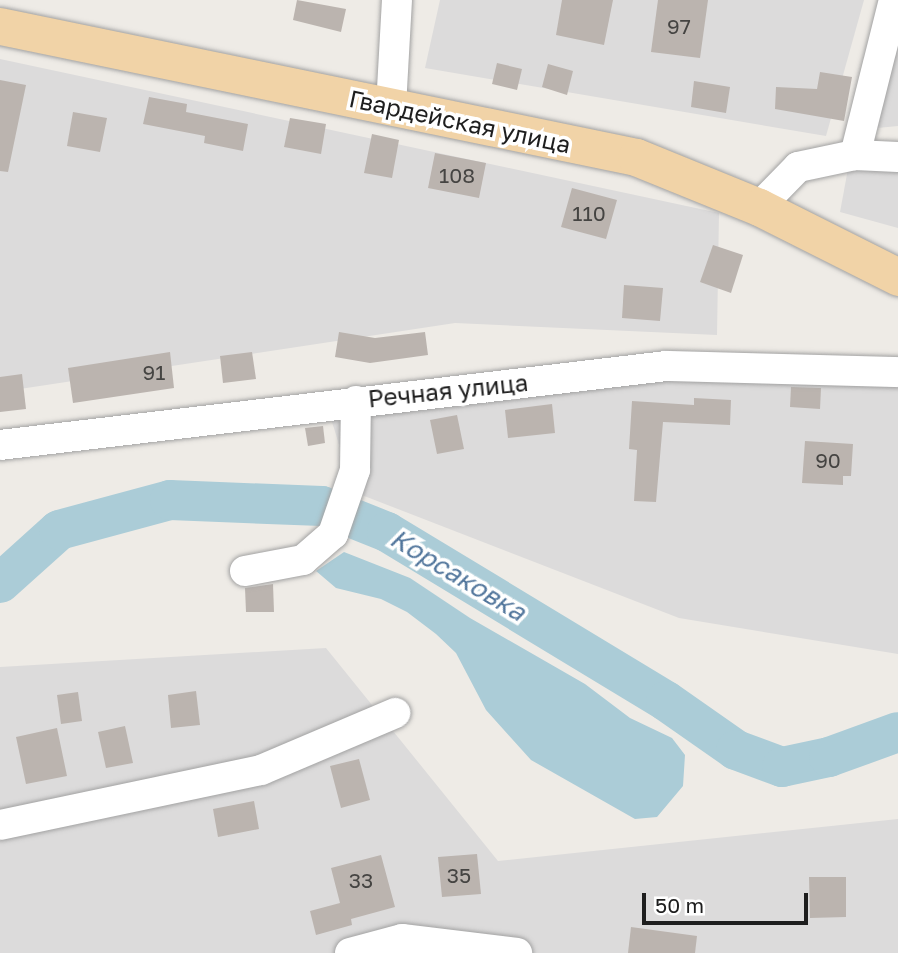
<!DOCTYPE html>
<meta charset="utf-8">
<style>
body{margin:0}
#map{position:relative;width:898px;height:953px;overflow:hidden;background:#eeebe6;font-family:"Golos Text",sans-serif}
div>[style]{position:absolute}
[style*='--x']{left:calc(var(--x)*1px);top:calc(var(--y)*1px);width:calc(var(--w)*1px);rotate:calc(var(--a)*1deg)}
.residential>*{inset:0;background:#dcdbdb}
.water>*{inset:0;background:#abccd7}
.river>*{height:40px;margin:-20px;padding:0 20px;transform-origin:20px;border-radius:20px;background:#abccd7}
.building>*{inset:0;background:#bbb4af}
.roads{filter:drop-shadow(0 0 2px #a2a2a2) drop-shadow(0 0 2px #a2a2a2)}
.minor>*{height:30px;margin:-15px;padding:0 15px;transform-origin:15px;border-radius:15px;background:#fff}
.major>*{height:37px;margin:-18.5px;padding:0 18.5px;transform-origin:18.5px;border-radius:18.5px;background:#f1d3a7}
span{translate:-50% -50%;white-space:nowrap;text-align:center;line-height:1.15;-webkit-text-stroke:7px #fff;paint-order:stroke}
.number-label{font-size:21px;color:#454442}
.number-label span{-webkit-text-stroke-width:0}
.street-label{font-size:24px;color:#1e1e1e}
.water-label{font-size:26px;color:#52769c;font-style:italic}
.scale{position:absolute;left:642px;top:893px;width:166px;height:32px;box-sizing:border-box;border:4px solid #1e1e1e;border-top:0;padding-left:9px;font-size:21px;line-height:24px;white-space:nowrap;color:#1e1e1e;-webkit-text-stroke:5px #fff;paint-order:stroke}
</style>
<div id="map">
<div class="residential">
<div style="clip-path:polygon(440px 0,864px 0,826px 136px,425px 68px)"></div>
<div style="clip-path:polygon(898px 1px,898px 126px,867px 129px)"></div>
<div style="clip-path:polygon(0 59px,719px 213px,717px 335px,455px 323px,0 392px)"></div>
<div style="clip-path:polygon(898px 164px,898px 228px,840px 212px,848px 169px)"></div>
<div style="clip-path:polygon(523px 371px,898px 375px,898px 654px,679px 618px,354px 492px,327px 406px)"></div>
<div style="clip-path:polygon(326px 648px,498px 861px,898px 819px,898px 953px,0 953px,0 667px)"></div>
</div>
<div class="water">
<div style="clip-path:polygon(344px 552px,410px 578px,470px 618px,585px 684px,630px 718px,672px 738px,685px 755px,683px 786px,657px 817px,635px 819px,531px 760px,486px 710px,456px 653px,436px 634px,407px 612px,381px 599px,336px 588px,316px 571px)"></div>
</div>
<div class="river">
<div style="--x:0;--y:583;--w:79;--a:-41.9"></div>
<div style="--x:59;--y:530;--w:115;--a:-15.1"></div>
<div style="--x:170;--y:500;--w:152;--a:2.3"></div>
<div style="--x:322;--y:506;--w:70;--a:21.8"></div>
<div style="--x:387;--y:532;--w:326;--a:31.2"></div>
<div style="--x:666;--y:701;--w:85;--a:35"></div>
<div style="--x:736;--y:750;--w:49;--a:20.3"></div>
<div style="--x:782;--y:767;--w:48;--a:-12"></div>
<div style="--x:829;--y:757;--w:73;--a:-19.9"></div>
</div>
<div class="building">
<div style="clip-path:polygon(297px 0,346px 9px,341px 32px,293px 20px)"></div>
<div style="clip-path:polygon(562px 0,613px 0,604px 45px,556px 35px)"></div>
<div style="clip-path:polygon(658px 0,708px 0,700px 58px,651px 52px)"></div>
<div style="clip-path:polygon(497px 63px,522px 69px,517px 90px,492px 84px)"></div>
<div style="clip-path:polygon(548px 64px,573px 71px,567px 95px,542px 87px)"></div>
<div style="clip-path:polygon(820px 72px,852px 77px,844px 121px,775px 109px,776px 87px,817px 89px)"></div>
<div style="clip-path:polygon(0 80px,26px 85px,8px 172px,0 171px)"></div>
<div style="clip-path:polygon(694px 81px,730px 87px,726px 113px,691px 107px)"></div>
<div style="clip-path:polygon(149px 97px,187px 104px,186px 112px,248px 124px,243px 151px,204px 143px,205px 136px,143px 124px)"></div>
<div style="clip-path:polygon(73px 112px,107px 118px,100px 152px,67px 146px)"></div>
<div style="clip-path:polygon(290px 118px,326px 124px,321px 154px,284px 147px)"></div>
<div style="clip-path:polygon(372px 134px,399px 140px,392px 178px,364px 173px)"></div>
<div style="clip-path:polygon(435px 153px,486px 163px,479px 198px,428px 188px)"></div>
<div style="clip-path:polygon(572px 188px,617px 200px,606px 239px,561px 227px)"></div>
<div style="clip-path:polygon(713px 245px,743px 255px,731px 293px,700px 282px)"></div>
<div style="clip-path:polygon(624px 285px,663px 288px,660px 321px,622px 318px)"></div>
<div style="clip-path:polygon(339px 332px,375px 338px,425px 332px,428px 355px,370px 363px,335px 357px)"></div>
<div style="clip-path:polygon(170px 352px,174px 388px,73px 403px,68px 368px)"></div>
<div style="clip-path:polygon(252px 352px,256px 379px,223px 383px,220px 356px)"></div>
<div style="clip-path:polygon(22px 374px,26px 409px,0 412px,0 377px)"></div>
<div style="clip-path:polygon(791px 387px,821px 388px,820px 409px,790px 407px)"></div>
<div style="clip-path:polygon(694px 398px,731px 400px,730px 425px,663px 422px,656px 502px,634px 501px,637px 450px,629px 449px,632px 401px,694px 405px)"></div>
<div style="clip-path:polygon(552px 404px,555px 433px,508px 438px,505px 410px)"></div>
<div style="clip-path:polygon(457px 415px,464px 449px,437px 454px,430px 420px)"></div>
<div style="clip-path:polygon(323px 426px,325px 443px,308px 446px,305px 428px)"></div>
<div style="clip-path:polygon(805px 441px,853px 444px,851px 476px,843px 476px,843px 485px,802px 483px)"></div>
<div style="clip-path:polygon(273px 584px,274px 612px,246px 612px,245px 588px)"></div>
<div style="clip-path:polygon(196px 691px,200px 725px,171px 728px,168px 695px)"></div>
<div style="clip-path:polygon(78px 692px,82px 721px,61px 724px,57px 695px)"></div>
<div style="clip-path:polygon(125px 726px,133px 763px,106px 768px,98px 732px)"></div>
<div style="clip-path:polygon(57px 728px,67px 776px,26px 784px,16px 737px)"></div>
<div style="clip-path:polygon(359px 759px,370px 800px,341px 808px,330px 766px)"></div>
<div style="clip-path:polygon(254px 801px,259px 829px,218px 837px,213px 809px)"></div>
<div style="clip-path:polygon(477px 854px,481px 894px,442px 897px,438px 857px)"></div>
<div style="clip-path:polygon(381px 855px,395px 907px,351px 919px,352px 925px,316px 935px,310px 911px,340px 903px,331px 868px)"></div>
<div style="clip-path:polygon(809px 877px,846px 877px,846px 917px,810px 918px)"></div>
<div style="clip-path:polygon(631px 927px,697px 936px,695px 953px,628px 953px)"></div>
</div>
<div class="roads">
<div class="minor">
<div style="--x:391;--y:107;--w:107;--a:-86.8"></div>
<div style="--x:855;--y:155;--w:160;--a:-75.9"></div>
<div style="--x:759;--y:207;--w:56;--a:-45.7"></div>
<div style="--x:798;--y:167;--w:58;--a:-11.9"></div>
<div style="--x:855;--y:155;--w:43;--a:2.7"></div>
<div style="--x:0;--y:445;--w:671;--a:-6.76"></div>
<div style="--x:666;--y:366;--w:232;--a:1.5"></div>
<div style="--x:245;--y:571;--w:59;--a:-10.7"></div>
<div style="--x:303;--y:560;--w:40;--a:-41"></div>
<div style="--x:333;--y:534;--w:68;--a:-71"></div>
<div style="--x:355;--y:470;--w:69;--a:-89.2"></div>
<div style="--x:0;--y:825;--w:267;--a:-11.9"></div>
<div style="--x:261;--y:770;--w:146;--a:-23"></div>
<div style="--x:350;--y:953;--w:54;--a:-15.1"></div>
<div style="--x:402;--y:939;--w:116;--a:6.9"></div>
</div>
<div class="major">
<div style="--x:0;--y:26;--w:649;--a:11.64"></div>
<div style="--x:636;--y:157;--w:133;--a:22.1"></div>
<div style="--x:759;--y:207;--w:156;--a:26.7"></div>
</div>
</div>
<div class="number-label">
<span style="left:679px;top:26px">97</span>
<span style="left:457px;top:175px">108</span>
<span style="left:589px;top:213px">110</span>
<span style="left:154px;top:372px">91</span>
<span style="left:828px;top:460px">90</span>
<span style="left:459px;top:875px">35</span>
<span style="left:361px;top:880px">33</span>
</div>
<div class="street-label">
<span style="left:460px;top:121px;rotate:12deg">Гвардейская улица</span>
<span style="left:448px;top:390px;rotate:-6deg">Речная улица</span>
</div>
<div class="water-label">
<span style="left:458px;top:575px;rotate:31deg">Корсаковка</span>
</div>
<div class="scale">50 m</div>
</div>
